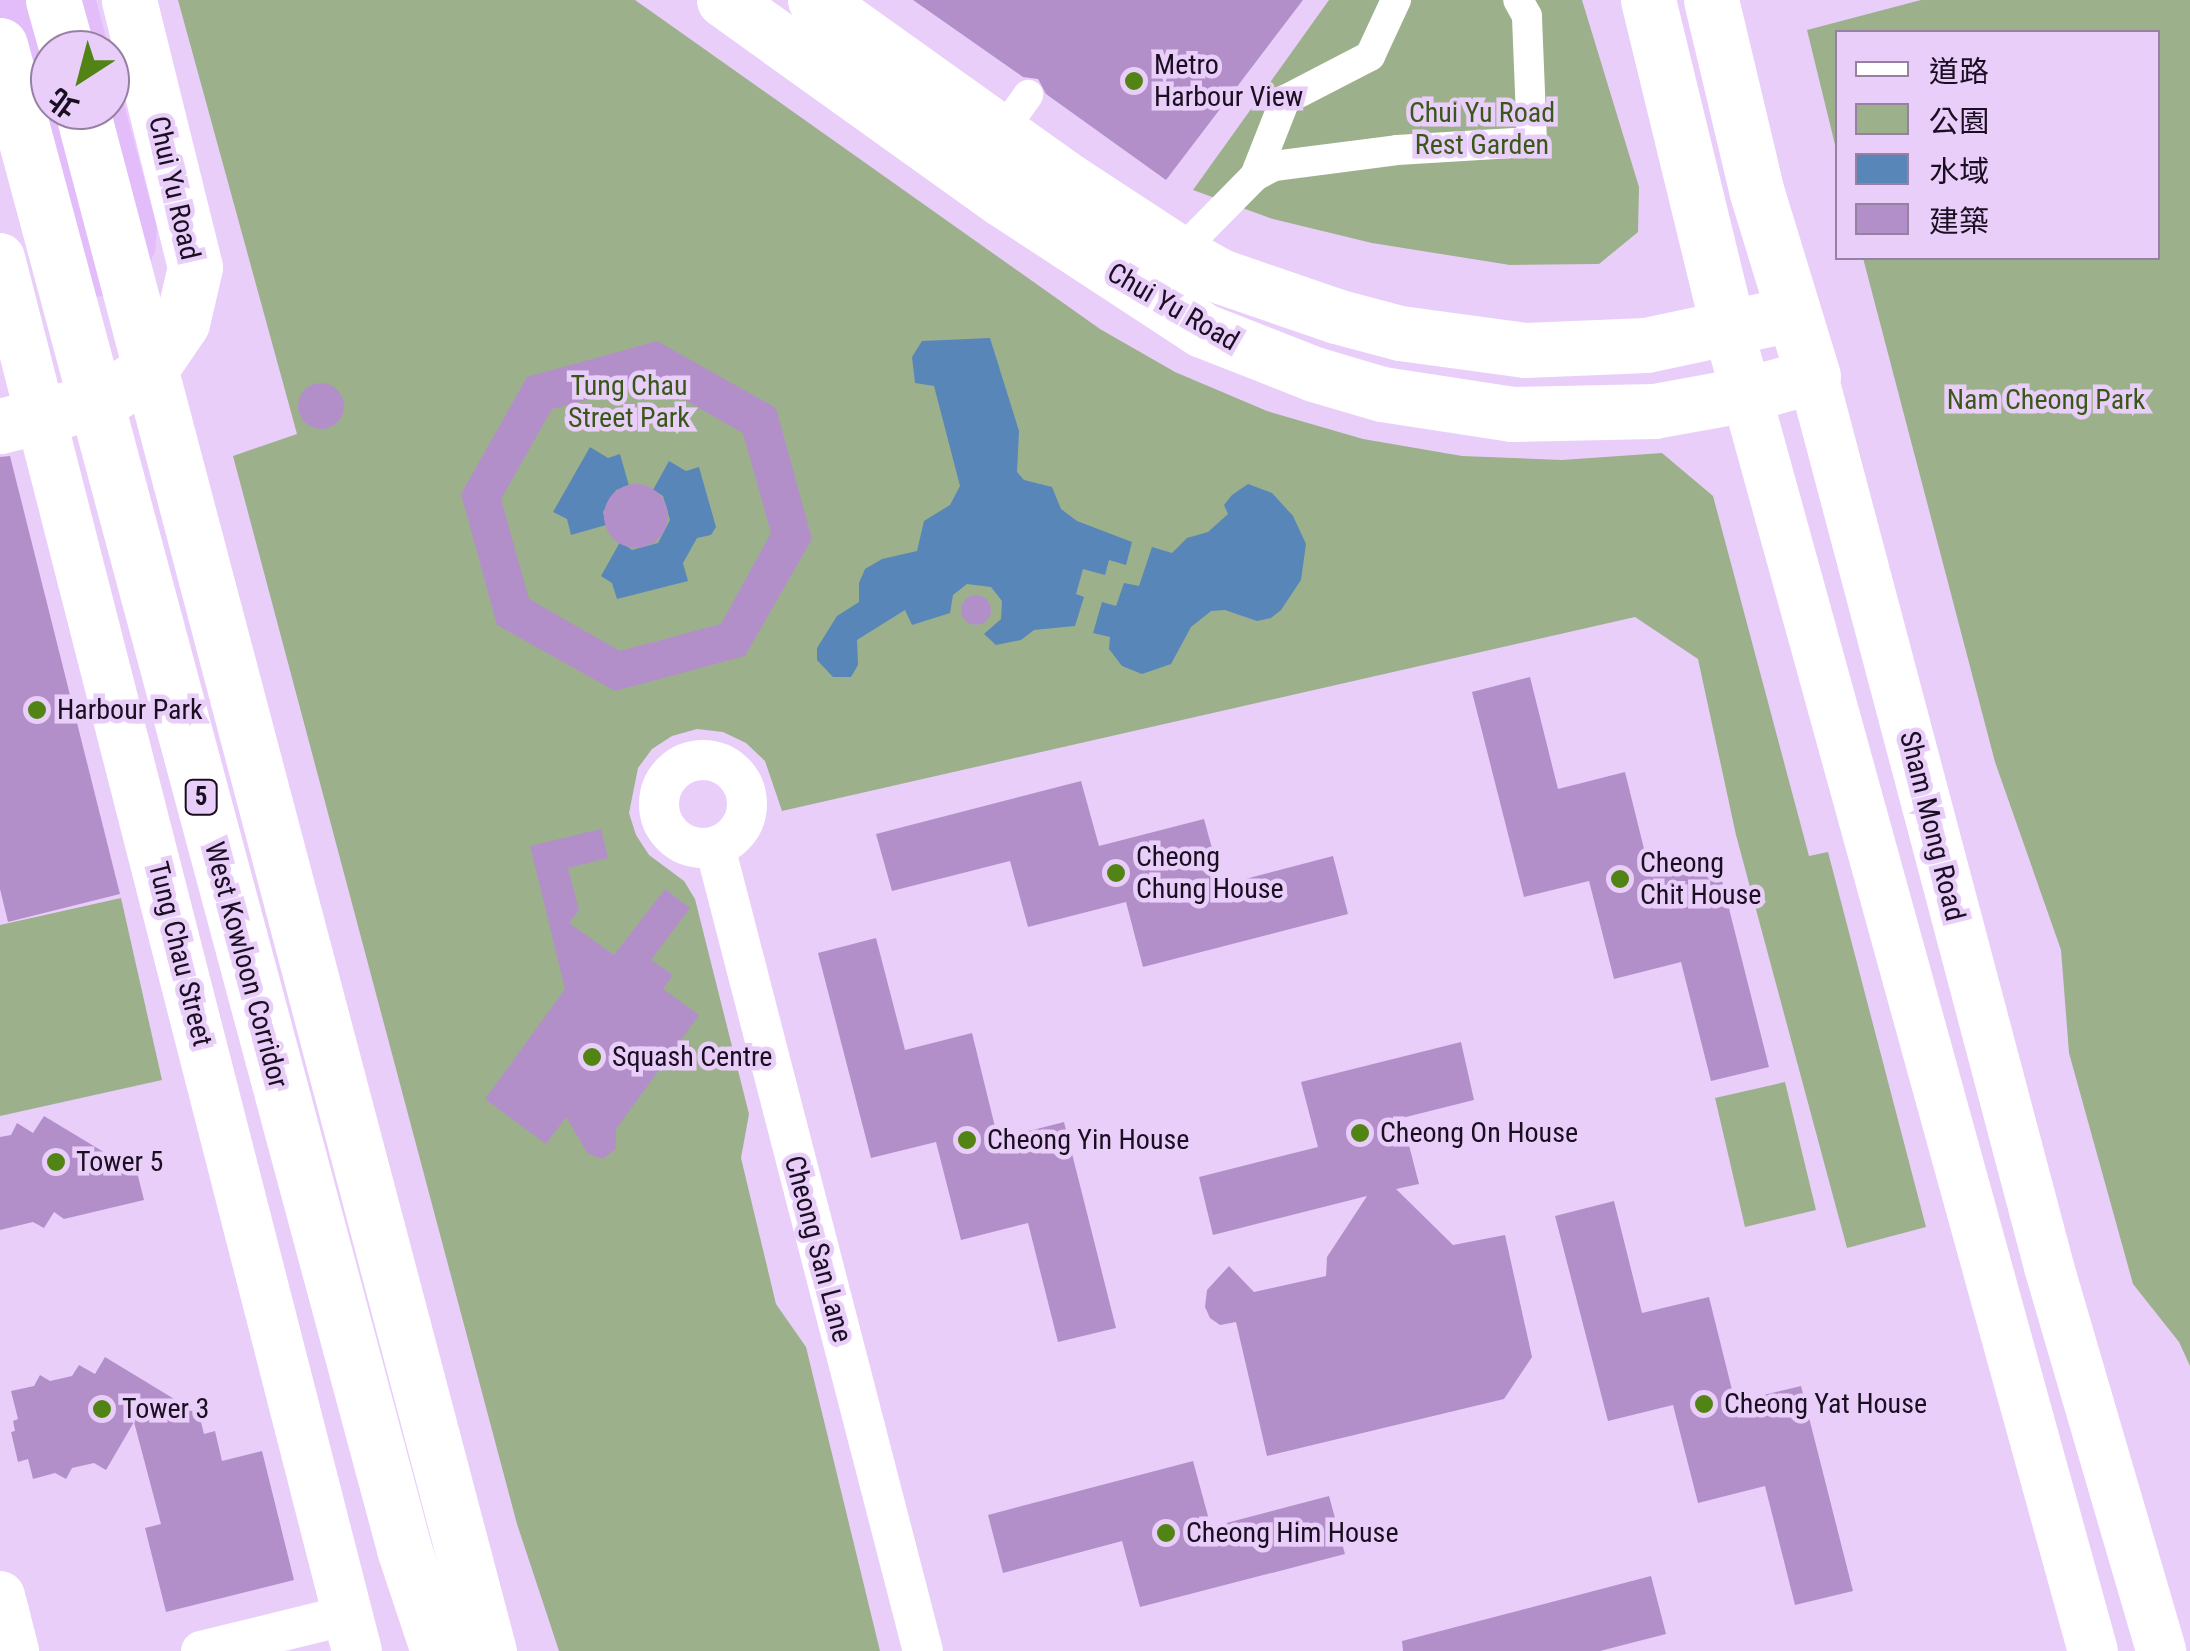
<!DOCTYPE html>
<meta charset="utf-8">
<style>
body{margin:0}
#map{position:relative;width:2190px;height:1651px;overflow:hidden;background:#e9cefa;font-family:"Roboto Condensed","Noto Sans TC",sans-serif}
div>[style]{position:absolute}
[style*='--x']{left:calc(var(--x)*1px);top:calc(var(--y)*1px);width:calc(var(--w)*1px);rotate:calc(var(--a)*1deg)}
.built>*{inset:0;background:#e2bdfa}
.green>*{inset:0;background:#9cb08c}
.water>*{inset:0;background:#5886b9}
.building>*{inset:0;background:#b38fca}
.round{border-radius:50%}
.pedestrian>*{height:30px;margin:-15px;padding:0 15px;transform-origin:15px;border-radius:15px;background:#fff}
.minor>*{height:40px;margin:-20px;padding:0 20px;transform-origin:20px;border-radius:20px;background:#fff}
.minor>.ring{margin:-20px;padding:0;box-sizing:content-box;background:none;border:40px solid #fff;border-radius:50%}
.tertiary>*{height:50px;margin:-25px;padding:0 25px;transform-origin:25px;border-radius:25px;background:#fff}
.secondary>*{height:55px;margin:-27.5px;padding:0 27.5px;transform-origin:27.5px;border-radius:27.5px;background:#fff}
.trunk>*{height:55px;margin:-27.5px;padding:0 27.5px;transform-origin:27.5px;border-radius:27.5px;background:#fff}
.dots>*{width:28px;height:28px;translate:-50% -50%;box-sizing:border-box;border:5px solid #e9cefa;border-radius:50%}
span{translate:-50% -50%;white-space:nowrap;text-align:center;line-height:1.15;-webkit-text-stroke:9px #e9cefa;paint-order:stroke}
.shield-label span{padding:2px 8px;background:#e9cefa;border:2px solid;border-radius:8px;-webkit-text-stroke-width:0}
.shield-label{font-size:25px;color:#1a0e21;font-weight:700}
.poi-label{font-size:28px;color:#1a0e21}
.left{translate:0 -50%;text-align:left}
.park-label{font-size:28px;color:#395818}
.street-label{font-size:28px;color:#1a0e21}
.legend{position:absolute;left:1835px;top:30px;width:325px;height:230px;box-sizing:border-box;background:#e9cefa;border:2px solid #9681a3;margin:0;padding:12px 18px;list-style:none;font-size:30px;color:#1a0e21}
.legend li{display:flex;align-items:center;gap:20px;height:50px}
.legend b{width:50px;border:2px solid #9681a3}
.north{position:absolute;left:30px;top:30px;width:100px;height:100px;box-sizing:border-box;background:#e9cefa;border:2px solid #9681a3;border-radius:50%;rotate:216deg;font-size:28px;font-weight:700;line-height:40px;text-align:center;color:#1a0e21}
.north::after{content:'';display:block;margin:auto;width:35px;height:45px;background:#528315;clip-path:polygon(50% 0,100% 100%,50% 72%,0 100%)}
</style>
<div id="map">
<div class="built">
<div style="clip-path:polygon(evenodd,0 0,96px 0,157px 227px,155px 252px,143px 276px,124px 290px,98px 297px,73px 293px,0 131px,0 0,50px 50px,110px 50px,110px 110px,50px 110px,50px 50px)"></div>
</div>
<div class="green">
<div style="clip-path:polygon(178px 0,635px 0,1100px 329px,1175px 372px,1267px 411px,1363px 439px,1462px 456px,1562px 460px,1662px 453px,1713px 496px,1809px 856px,1828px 852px,1926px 1227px,1847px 1248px,1736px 835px,1698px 659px,1635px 617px,782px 811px,765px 761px,746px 743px,723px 732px,697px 729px,672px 736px,652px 749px,638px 768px,629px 813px,636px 835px,649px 855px,684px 881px,695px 899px,749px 1114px,741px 1158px,776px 1304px,806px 1347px,880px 1651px,559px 1651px,517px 1524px,233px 456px,297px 434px)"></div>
<div style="clip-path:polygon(1329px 0,1582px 0,1639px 187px,1638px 232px,1599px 264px,1510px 265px,1372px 243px,1273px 219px,1193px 190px)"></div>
<div style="clip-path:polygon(1921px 0,2190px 0,2190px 1366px,2179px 1342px,2133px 1284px,2069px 1053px,2061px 950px,1995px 762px,1863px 258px,2158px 258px,2158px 32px,1838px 32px,1837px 153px,1807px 30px)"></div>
<div style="clip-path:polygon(121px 898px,162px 1080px,0 1116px,0 925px)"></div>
<div style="clip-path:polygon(1785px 1082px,1816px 1210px,1745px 1227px,1715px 1098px)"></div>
</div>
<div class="water">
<div style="clip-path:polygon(990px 338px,1019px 431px,1017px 472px,1024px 480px,1052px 487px,1061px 509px,1077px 521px,1132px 542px,1126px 565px,1109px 560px,1105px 575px,1083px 569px,1076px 594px,1084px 597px,1075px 626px,1034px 630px,1021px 640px,996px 645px,984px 634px,1001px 619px,1002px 601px,991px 587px,967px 584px,953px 595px,950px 613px,912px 625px,905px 610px,857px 640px,858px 665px,851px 677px,833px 677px,817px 660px,817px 648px,837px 616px,859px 602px,859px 583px,865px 569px,882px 559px,917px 551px,924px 521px,950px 505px,960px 486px,934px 386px,915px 383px,912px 357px,922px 341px)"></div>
<div style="clip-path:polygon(590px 447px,608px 458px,620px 454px,629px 486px,616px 490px,603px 512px,606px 525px,571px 535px,567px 519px,553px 512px)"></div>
<div style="clip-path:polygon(669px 461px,686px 471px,699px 467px,716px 527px,711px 535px,697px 538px,683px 563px,688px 581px,617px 599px,612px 583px,601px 576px,620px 542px,632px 550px,658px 543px,670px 520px,663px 496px,653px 490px)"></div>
<div style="clip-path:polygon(1248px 484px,1272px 493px,1293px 516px,1306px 544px,1301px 580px,1281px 610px,1271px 618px,1257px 621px,1225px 610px,1211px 611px,1191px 627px,1171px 664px,1142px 674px,1122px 666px,1109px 649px,1110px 637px,1093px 633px,1102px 602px,1116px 606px,1124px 583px,1139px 586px,1152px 547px,1172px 553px,1187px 538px,1208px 532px,1228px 514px,1224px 505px,1232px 495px)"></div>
</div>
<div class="building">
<div style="clip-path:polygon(913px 0,1303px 0,1166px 180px,1046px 94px,1038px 79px,1023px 77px)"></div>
<div style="clip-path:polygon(evenodd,657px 341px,776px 408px,812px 539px,745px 656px,615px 691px,497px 625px,461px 494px,527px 377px,657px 341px,653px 382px,743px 433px,771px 533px,721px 624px,620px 651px,529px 599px,501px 499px,552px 409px,653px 382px)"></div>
<div class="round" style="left:298px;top:383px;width:46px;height:46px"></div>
<div style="clip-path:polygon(10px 456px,120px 894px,8px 922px,0 889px,0 457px)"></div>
<div class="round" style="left:604px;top:484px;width:64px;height:64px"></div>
<div class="round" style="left:961px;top:595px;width:30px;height:30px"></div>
<div style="clip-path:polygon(1530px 677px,1558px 789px,1625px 772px,1651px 877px,1717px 861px,1769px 1067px,1711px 1081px,1681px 962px,1614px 979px,1589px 881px,1524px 897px,1472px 692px)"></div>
<div style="clip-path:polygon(1081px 781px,1099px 846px,1204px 819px,1222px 885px,1333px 856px,1348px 914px,1143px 967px,1126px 902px,1028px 927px,1010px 861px,892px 891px,876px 834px)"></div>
<div style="clip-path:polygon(601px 829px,608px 858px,568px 868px,579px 910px,569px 923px,614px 955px,665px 889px,690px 908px,651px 960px,673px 975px,663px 989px,699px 1015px,616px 1129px,616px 1148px,603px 1159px,588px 1154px,566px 1117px,546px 1144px,485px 1099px,565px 989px,530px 846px)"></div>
<div style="clip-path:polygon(876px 938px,905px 1050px,972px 1033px,998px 1139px,1064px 1122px,1116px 1328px,1058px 1342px,1028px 1223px,961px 1240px,936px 1142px,871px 1158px,818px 953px)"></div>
<div style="clip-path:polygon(1461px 1042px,1474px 1100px,1402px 1118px,1419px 1184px,1396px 1189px,1453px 1245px,1505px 1235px,1532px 1357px,1504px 1399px,1267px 1456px,1236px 1322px,1220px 1325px,1210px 1318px,1205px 1307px,1207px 1290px,1229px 1266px,1254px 1292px,1326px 1276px,1327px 1257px,1367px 1196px,1213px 1235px,1199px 1177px,1318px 1147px,1301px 1082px)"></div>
<div style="clip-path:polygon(44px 1116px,137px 1172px,144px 1200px,64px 1219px,54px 1212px,44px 1228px,33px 1222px,0 1230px,0 1137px,11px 1135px,17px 1123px,33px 1133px)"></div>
<div style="clip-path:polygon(1614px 1201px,1642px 1313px,1709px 1297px,1735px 1402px,1801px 1386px,1853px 1591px,1795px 1605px,1765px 1486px,1698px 1503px,1673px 1405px,1608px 1421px,1555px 1216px)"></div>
<div style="clip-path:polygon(105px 1357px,199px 1414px,204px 1434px,215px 1431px,222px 1461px,262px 1451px,294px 1580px,166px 1612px,145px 1528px,161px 1524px,134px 1422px,106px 1470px,94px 1463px,72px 1468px,66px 1479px,55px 1473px,33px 1479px,28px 1459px,18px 1462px,11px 1432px,15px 1431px,13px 1421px,18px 1419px,11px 1391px,34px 1386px,40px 1375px,50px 1381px,72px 1376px,79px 1365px,95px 1374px)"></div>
<div style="clip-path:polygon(1193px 1461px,1211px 1527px,1329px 1496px,1345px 1554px,1140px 1607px,1122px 1541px,1003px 1573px,988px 1515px)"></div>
<div style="clip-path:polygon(1651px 1576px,1666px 1634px,1600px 1651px,1403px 1651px,1402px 1641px)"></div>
</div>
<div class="pedestrian">
<div style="--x:1001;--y:133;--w:47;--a:-54.6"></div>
<div style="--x:1255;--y:176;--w:82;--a:-68.5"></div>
<div style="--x:1285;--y:100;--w:96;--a:-27.4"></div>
<div style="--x:1370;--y:56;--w:62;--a:-65.1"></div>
<div style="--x:1179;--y:253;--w:108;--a:-45.4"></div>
<div style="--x:1255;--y:176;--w:21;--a:-28"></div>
<div style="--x:1274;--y:166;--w:124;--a:-7.4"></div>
<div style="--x:1397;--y:150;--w:135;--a:-3.4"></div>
<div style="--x:1532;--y:142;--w:126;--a:-92.3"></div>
<div style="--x:1527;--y:16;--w:18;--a:-119"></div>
</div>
<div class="minor">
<div class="ring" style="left:659px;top:760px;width:48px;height:48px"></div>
<div style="--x:715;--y:847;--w:830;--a:75.5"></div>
<div style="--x:201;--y:1651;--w:151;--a:-13.8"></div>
</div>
<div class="tertiary">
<div style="--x:0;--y:258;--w:1438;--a:75.63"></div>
<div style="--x:1728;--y:328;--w:1372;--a:74.58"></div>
<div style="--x:1813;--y:376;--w:922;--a:75.16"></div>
<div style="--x:2049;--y:1267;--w:400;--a:73.7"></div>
<div style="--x:0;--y:1596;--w:57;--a:75.7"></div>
</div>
<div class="secondary">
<div style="--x:724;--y:0;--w:342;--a:35.6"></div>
<div style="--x:1002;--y:199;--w:239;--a:33.2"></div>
<div style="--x:1202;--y:330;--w:120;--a:21.4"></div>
<div style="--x:1314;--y:374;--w:71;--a:16.4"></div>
<div style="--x:1382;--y:394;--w:132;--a:8.7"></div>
<div style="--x:1512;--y:414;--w:142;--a:-1.2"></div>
<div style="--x:1654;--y:411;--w:96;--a:-10.3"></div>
<div style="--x:1748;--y:394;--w:67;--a:-15.5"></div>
<div style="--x:1813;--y:376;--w:191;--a:-107"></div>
<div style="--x:1757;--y:193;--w:198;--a:-103.4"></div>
<div style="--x:815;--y:0;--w:312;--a:35.5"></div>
<div style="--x:1069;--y:181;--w:131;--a:33.2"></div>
<div style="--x:1179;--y:253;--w:47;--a:29.3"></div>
<div style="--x:1220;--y:276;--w:123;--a:19"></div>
<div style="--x:1336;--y:316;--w:66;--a:14.9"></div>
<div style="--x:1400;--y:333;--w:126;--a:7.7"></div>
<div style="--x:1525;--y:350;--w:121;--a:-2.4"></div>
<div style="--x:1646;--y:345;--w:149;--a:-12"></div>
<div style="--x:1648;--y:0;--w:338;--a:76.3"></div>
<div style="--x:0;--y:426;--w:109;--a:-14.3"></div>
<div style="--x:106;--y:399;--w:56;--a:-34.8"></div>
<div style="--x:152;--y:367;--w:53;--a:-55.7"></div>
<div style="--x:182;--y:323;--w:57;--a:-76.9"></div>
<div style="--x:195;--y:267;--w:275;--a:-103.9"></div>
</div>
<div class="trunk">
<div style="--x:53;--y:0;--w:52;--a:74.4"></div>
<div style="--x:0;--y:45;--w:1557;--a:74.96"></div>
<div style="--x:404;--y:1549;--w:108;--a:71.6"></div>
<div style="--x:82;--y:110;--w:1594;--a:75.21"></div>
</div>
<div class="dots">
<div style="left:1134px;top:81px;background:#528315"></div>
<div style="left:37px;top:710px;background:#528315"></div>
<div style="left:1116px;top:873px;background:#528315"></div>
<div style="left:1620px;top:879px;background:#528315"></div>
<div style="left:592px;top:1057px;background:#528315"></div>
<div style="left:1360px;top:1133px;background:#528315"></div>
<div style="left:967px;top:1140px;background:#528315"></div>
<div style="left:56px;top:1162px;background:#528315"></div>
<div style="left:1704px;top:1404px;background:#528315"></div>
<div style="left:102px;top:1409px;background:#528315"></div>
<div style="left:1166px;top:1533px;background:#528315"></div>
</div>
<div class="shield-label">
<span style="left:201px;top:797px">5</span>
</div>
<div class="poi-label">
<span class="left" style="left:1154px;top:81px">Metro<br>Harbour View</span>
<span class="left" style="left:57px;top:710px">Harbour Park</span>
<span class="left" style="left:1136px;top:873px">Cheong<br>Chung House</span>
<span class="left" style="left:1640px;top:879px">Cheong<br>Chit House</span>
<span class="left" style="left:612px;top:1057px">Squash Centre</span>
<span class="left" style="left:1380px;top:1133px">Cheong On House</span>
<span class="left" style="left:987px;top:1140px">Cheong Yin House</span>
<span class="left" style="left:76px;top:1162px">Tower 5</span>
<span class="left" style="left:1724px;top:1404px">Cheong Yat House</span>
<span class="left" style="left:122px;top:1409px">Tower 3</span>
<span class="left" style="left:1186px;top:1533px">Cheong Him House</span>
</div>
<div class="park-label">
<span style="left:1482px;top:129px">Chui Yu Road<br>Rest Garden</span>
<span style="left:629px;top:402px">Tung Chau<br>Street Park</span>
<span style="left:2046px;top:400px">Nam Cheong Park</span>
</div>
<div class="street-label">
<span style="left:174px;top:188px;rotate:77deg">Chui Yu Road</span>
<span style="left:1173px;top:307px;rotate:30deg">Chui Yu Road</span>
<span style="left:1932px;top:826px;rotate:76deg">Sham Mong Road</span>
<span style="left:180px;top:954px;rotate:76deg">Tung Chau Street</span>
<span style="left:246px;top:965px;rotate:75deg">West Kowloon Corridor</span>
<span style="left:818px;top:1249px;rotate:75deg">Cheong San Lane</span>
</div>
<ul class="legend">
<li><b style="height:12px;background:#fff"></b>道路</li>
<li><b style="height:28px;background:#9cb08c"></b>公園</li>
<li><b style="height:28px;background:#5886b9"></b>水域</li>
<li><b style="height:28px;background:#b38fca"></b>建築</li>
</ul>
<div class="north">北</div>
</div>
